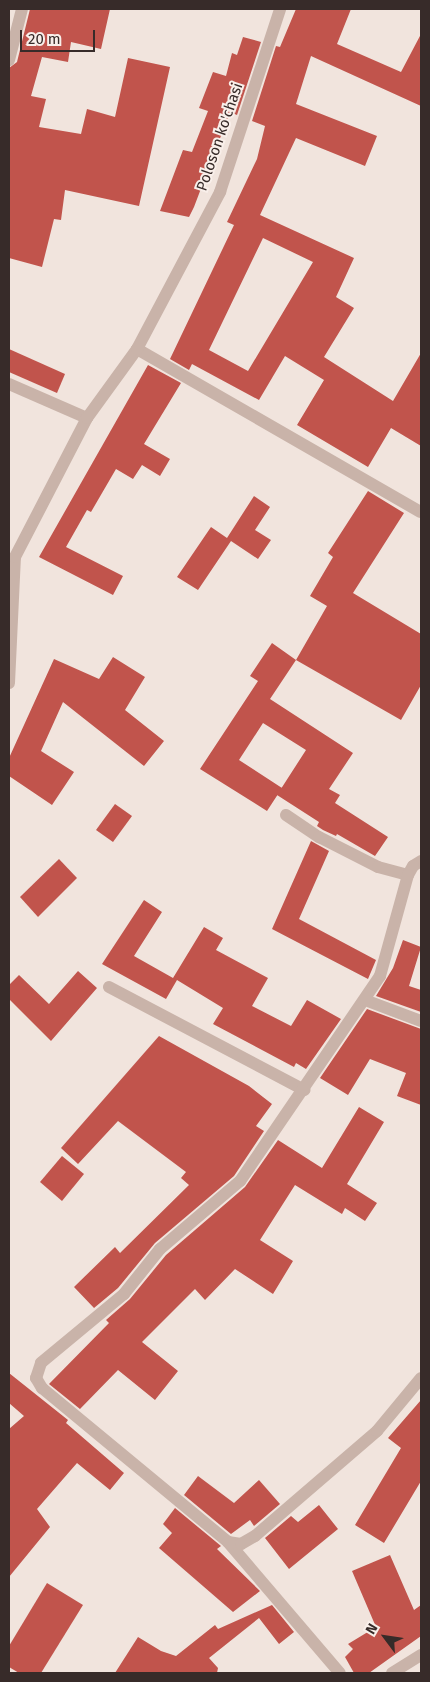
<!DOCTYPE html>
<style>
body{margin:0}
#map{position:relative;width:430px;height:1682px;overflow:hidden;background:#f1e4dd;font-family:"Fira Sans",sans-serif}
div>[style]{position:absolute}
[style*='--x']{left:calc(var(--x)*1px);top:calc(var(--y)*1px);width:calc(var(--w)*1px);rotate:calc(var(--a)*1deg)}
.building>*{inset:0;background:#c1544c}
.service>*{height:12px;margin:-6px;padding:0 6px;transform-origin:6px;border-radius:6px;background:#c9b3a9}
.minor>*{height:12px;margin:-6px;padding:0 6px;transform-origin:6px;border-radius:6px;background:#c9b3a9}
span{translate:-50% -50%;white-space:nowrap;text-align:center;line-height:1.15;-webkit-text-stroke:4px #f9efea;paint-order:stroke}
.street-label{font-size:15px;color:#372b29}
.frame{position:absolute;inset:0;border:10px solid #372b29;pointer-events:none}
.north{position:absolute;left:360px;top:1612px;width:50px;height:50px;-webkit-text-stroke:4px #f9efea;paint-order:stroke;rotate:301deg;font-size:14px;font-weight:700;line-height:20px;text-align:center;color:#372b29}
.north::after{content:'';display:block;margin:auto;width:18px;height:22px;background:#372b29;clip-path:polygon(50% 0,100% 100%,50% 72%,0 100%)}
.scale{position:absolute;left:20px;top:30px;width:75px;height:22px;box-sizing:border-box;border:2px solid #372b29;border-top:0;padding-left:6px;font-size:15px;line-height:18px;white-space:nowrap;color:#372b29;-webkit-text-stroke:4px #f9efea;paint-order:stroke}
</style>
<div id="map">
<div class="building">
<div style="clip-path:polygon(30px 9px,110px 9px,101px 49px,71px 42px,68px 62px,42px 57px,31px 96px,46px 99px,39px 127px,81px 134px,87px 109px,115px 117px,128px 58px,170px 67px,139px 206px,65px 190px,61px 220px,54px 219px,42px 267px,9px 258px,9px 68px,17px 62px)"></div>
<div style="clip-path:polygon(evenodd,296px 9px,351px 9px,337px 44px,401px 72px,421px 34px,421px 106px,311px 56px,296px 104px,377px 136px,365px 166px,296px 138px,260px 215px,354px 258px,336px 297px,354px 308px,324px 357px,393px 401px,421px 353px,421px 446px,391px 428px,368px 467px,297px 425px,324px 380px,285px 356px,259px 400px,192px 364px,189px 370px,170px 359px,234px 225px,227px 222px,257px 159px,265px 126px,252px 121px,276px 46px,280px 47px,296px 9px,263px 238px,313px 262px,248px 371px,209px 350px,263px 238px)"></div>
<div style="clip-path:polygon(243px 37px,261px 42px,237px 115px,230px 112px,194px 207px,189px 217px,160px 211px,183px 150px,192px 152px,208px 111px,199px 108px,213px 72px,226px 76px,232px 53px,237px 55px)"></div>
<div style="clip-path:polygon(9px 349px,65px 374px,57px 393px,9px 372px)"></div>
<div style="clip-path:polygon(148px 365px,181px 383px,144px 444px,170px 459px,160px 476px,142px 465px,133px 479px,116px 469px,91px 512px,87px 510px,66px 547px,123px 576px,113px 595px,39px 557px)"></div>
<div style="clip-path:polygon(368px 491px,404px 513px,353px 593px,421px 634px,421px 685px,401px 720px,296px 660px,327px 606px,310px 596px,333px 557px,328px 553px)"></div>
<div style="clip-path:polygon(254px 496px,270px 507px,255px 530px,271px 540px,258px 559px,231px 541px,198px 590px,177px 577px,211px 527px,227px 538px)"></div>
<div style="clip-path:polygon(272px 643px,296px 660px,270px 699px,353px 753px,329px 789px,340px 795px,335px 803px,388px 837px,375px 856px,337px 834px,336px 836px,323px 830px,317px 826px,319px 822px,277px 795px,306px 750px,263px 723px,239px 760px,282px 788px,267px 811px,200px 769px,258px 681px,250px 676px)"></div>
<div style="clip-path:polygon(113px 657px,145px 677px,125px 710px,164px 741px,144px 766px,63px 702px,41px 751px,74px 772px,52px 805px,9px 776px,9px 758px,54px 659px,99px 679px)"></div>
<div style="clip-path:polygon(115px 804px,132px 816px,113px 842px,96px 830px)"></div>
<div style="clip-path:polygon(311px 841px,329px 851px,299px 919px,376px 960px,368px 979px,272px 929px)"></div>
<div style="clip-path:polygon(59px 859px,77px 878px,38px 917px,20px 897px)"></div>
<div style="clip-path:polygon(144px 900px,162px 912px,134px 956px,173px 978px,204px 927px,223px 938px,216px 950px,268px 978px,252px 1006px,291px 1026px,307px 1000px,341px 1019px,306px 1069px,296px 1063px,294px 1067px,213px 1024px,223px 1008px,177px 980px,166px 999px,102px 964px)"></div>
<div style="clip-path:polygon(403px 940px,421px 947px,409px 986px,421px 990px,421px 1012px,376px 996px,393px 968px)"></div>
<div style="clip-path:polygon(78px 971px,97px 988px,51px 1041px,9px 999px,9px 985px,19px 975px,49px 1004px)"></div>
<div style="clip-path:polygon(367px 1009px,421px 1029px,421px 1105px,397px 1096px,406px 1073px,370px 1059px,348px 1095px,320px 1078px)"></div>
<div style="clip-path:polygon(159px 1036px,249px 1086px,272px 1104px,256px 1126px,264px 1131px,234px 1176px,155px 1243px,118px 1288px,94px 1308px,74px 1287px,115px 1247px,120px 1253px,189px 1185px,181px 1178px,186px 1172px,118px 1121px,78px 1164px,61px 1148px)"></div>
<div style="clip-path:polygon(359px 1107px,384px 1122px,347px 1184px,377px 1203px,365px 1221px,345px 1208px,342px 1214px,295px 1185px,260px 1240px,293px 1261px,273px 1294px,235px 1269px,205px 1300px,195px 1289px,142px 1342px,178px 1371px,155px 1400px,118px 1370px,80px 1409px,49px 1384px,109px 1323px,106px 1320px,130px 1299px,166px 1255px,245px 1187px,278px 1140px,322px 1168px)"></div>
<div style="clip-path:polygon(62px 1156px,84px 1174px,62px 1201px,40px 1182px)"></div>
<div style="clip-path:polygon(9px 1373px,68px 1420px,66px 1423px,124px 1473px,110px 1490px,77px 1463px,37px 1509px,50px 1527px,9px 1577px,9px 1429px,24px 1416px,9px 1403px)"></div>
<div style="clip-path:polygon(421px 1400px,421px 1481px,384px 1543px,355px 1525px,401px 1448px,388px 1438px)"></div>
<div style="clip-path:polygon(198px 1476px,234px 1503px,259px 1480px,280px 1504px,254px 1526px,250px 1520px,231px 1534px,184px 1495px)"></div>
<div style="clip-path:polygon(319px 1505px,338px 1529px,289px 1569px,265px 1538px,291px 1516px,298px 1522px)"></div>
<div style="clip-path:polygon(175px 1508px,221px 1546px,217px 1549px,260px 1591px,233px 1612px,159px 1548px,172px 1533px,163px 1524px)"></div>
<div style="clip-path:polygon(390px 1555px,414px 1610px,421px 1605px,421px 1636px,369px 1673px,354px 1673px,345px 1657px,353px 1649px,348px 1644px,376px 1627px,352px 1571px)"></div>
<div style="clip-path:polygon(47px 1583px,83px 1605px,41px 1673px,19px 1673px,9px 1667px,9px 1646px)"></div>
<div style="clip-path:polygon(272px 1605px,294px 1632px,279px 1644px,259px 1618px,209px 1658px,218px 1668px,217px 1673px,115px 1673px,138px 1637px,161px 1651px,176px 1656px,215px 1625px,218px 1629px)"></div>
</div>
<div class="service">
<div style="--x:9;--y:384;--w:85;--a:23.6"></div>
<div style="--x:286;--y:815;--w:40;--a:34"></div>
<div style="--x:319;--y:837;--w:66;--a:27"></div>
<div style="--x:378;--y:867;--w:31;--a:15"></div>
<div style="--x:109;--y:987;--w:221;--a:27.8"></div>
<div style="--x:228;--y:1542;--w:172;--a:49.5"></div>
</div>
<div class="minor">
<div style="--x:9;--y:60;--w:53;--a:-75.7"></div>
<div style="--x:137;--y:349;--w:327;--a:29.9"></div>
<div style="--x:9;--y:683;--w:126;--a:-87.3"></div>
<div style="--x:15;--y:557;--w:157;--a:-62.6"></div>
<div style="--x:87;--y:418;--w:85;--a:-54.1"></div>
<div style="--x:137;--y:349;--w:178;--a:-62.1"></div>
<div style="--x:220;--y:192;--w:193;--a:-71.8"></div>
<div style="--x:421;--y:861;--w:9;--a:148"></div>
<div style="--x:413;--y:866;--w:10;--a:119"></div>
<div style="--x:408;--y:875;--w:105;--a:105.5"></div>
<div style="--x:380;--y:976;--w:248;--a:124.3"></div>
<div style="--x:240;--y:1181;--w:105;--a:139.6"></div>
<div style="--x:160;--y:1249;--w:58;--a:128.7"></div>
<div style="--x:124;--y:1294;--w:108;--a:140.3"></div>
<div style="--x:41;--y:1363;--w:16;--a:108"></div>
<div style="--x:36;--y:1378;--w:12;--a:59"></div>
<div style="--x:42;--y:1388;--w:241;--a:39.6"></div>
<div style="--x:228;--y:1542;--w:13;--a:9"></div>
<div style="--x:241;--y:1544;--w:16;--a:-30"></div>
<div style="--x:255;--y:1536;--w:161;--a:-40.7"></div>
<div style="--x:377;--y:1431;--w:69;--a:-50.3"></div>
<div style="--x:365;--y:1000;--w:60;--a:20.6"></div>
<div style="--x:392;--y:1673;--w:34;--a:-32"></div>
</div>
<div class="street-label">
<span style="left:220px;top:137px;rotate:-71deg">Poloson ko'chasi</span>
</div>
<div class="frame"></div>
<div class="north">N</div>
<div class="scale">20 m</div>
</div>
